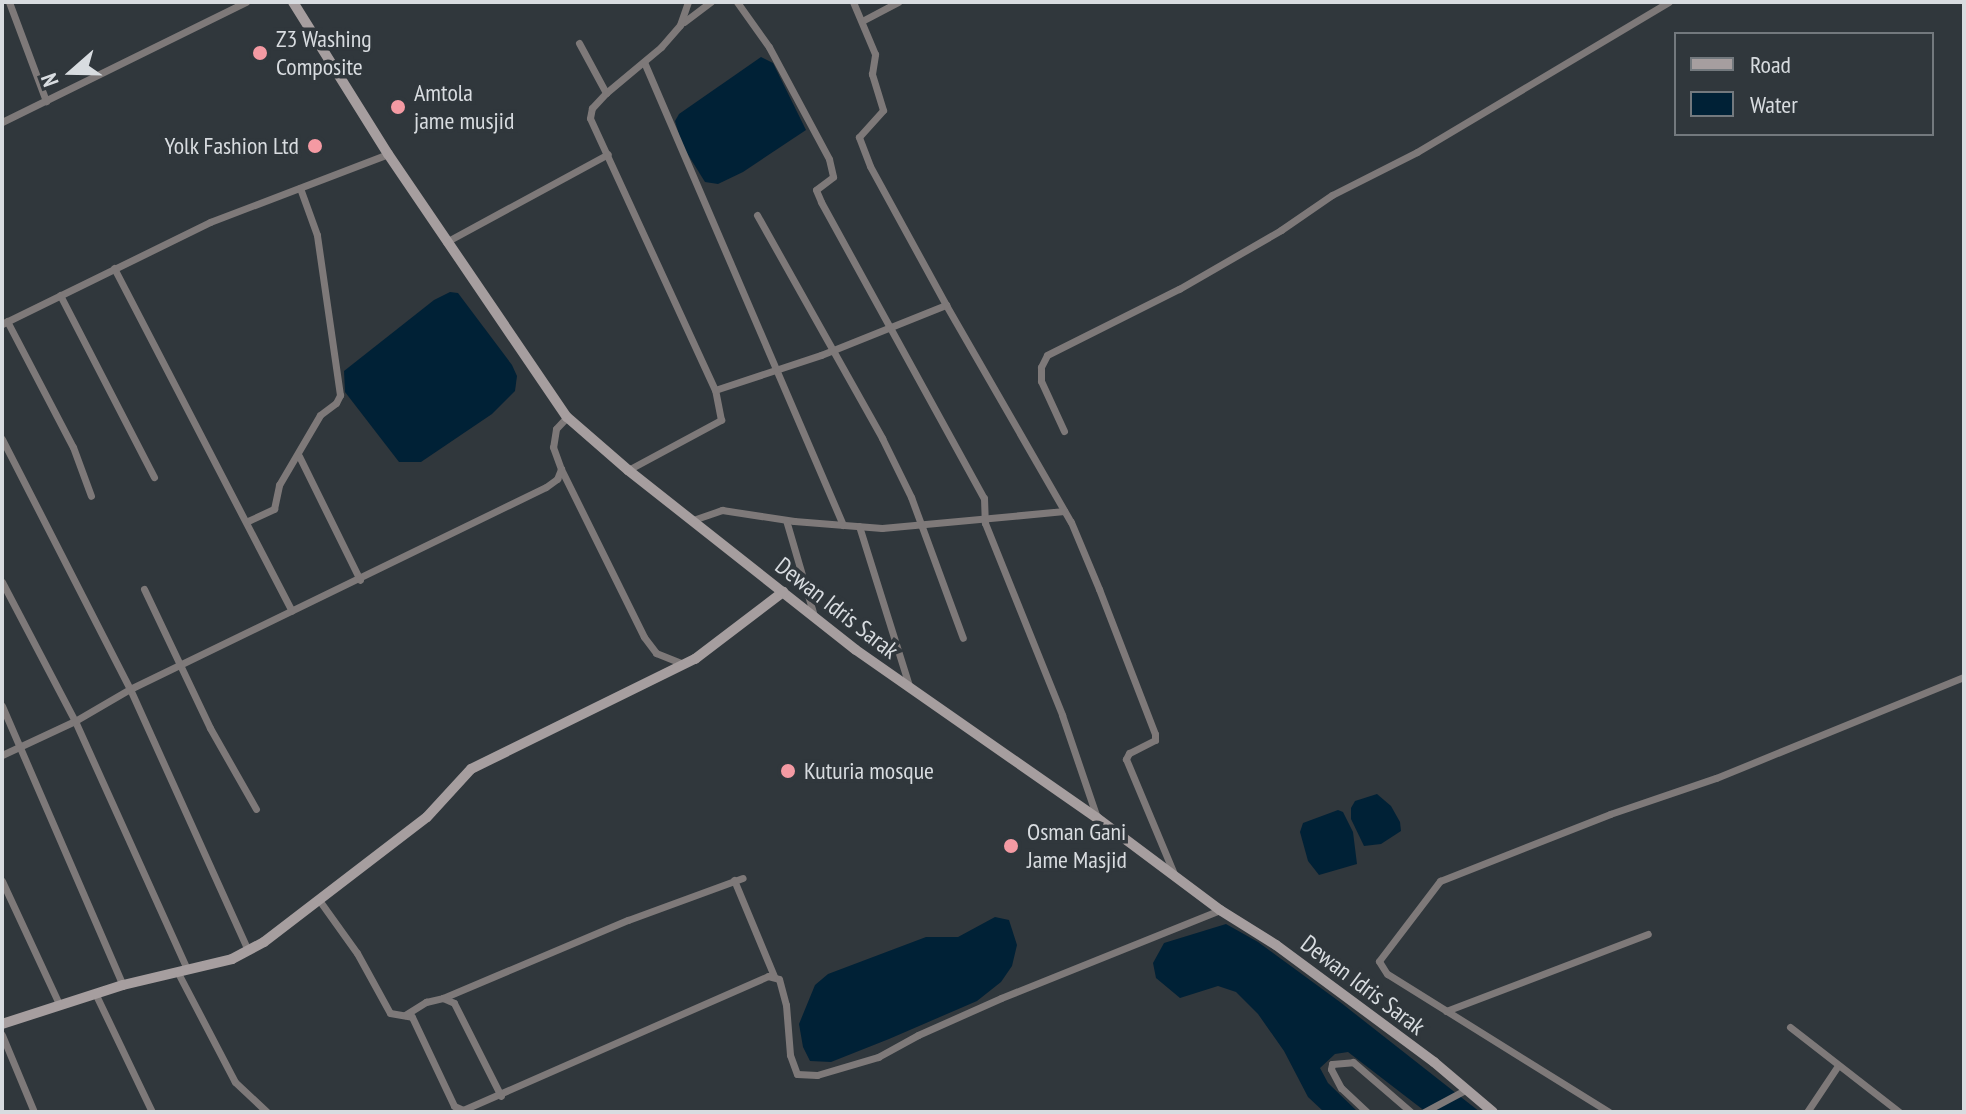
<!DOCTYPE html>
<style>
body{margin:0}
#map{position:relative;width:1966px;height:1114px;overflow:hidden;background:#30373c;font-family:"PT Sans Narrow",sans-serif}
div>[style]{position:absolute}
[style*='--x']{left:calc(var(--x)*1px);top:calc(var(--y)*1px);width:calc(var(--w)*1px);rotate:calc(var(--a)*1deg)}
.water>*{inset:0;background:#002136}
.street>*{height:7px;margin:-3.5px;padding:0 3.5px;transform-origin:3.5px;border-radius:3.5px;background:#7e7979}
.secondary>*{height:10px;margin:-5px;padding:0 5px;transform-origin:5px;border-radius:5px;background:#a69e9f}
.dots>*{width:22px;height:22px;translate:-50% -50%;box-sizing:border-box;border:4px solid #30373c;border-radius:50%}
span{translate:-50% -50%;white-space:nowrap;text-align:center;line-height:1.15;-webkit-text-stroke:7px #30373c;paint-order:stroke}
.poi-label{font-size:24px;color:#d8dce0}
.left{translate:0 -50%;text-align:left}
.right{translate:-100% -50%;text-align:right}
.street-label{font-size:24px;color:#d8dce0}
.frame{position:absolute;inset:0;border:4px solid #d8dce0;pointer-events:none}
.legend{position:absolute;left:1674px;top:32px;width:260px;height:104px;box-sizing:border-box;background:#30373c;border:2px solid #73797e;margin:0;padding:10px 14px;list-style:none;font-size:24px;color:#d8dce0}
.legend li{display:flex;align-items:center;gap:16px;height:40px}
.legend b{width:40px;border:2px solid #73797e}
.north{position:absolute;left:32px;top:32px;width:80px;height:80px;-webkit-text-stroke:6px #30373c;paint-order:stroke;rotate:250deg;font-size:22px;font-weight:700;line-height:32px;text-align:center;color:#d8dce0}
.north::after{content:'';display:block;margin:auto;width:28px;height:36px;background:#d8dce0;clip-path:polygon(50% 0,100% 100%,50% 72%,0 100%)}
</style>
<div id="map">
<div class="water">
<div style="clip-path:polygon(761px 57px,773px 63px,806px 130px,743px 172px,718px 184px,705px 182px,682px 145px,675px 121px,679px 114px)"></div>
<div style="clip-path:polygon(450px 292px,458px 293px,512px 365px,517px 376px,515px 391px,492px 414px,421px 462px,399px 462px,345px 392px,344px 371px,434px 300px)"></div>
<div style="clip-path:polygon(1377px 794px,1391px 806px,1400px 822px,1401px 831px,1381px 844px,1364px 846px,1351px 819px,1351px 808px,1355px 801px)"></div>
<div style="clip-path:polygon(1338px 810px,1343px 812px,1353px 832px,1357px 864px,1319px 875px,1308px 861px,1300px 832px,1303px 823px)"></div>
<div style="clip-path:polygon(995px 917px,1009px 920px,1017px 945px,1012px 966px,1001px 982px,977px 1001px,889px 1039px,831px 1062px,810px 1061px,803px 1047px,799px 1024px,815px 985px,828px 974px,926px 937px,958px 937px)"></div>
<div style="clip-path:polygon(1226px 924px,1258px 942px,1340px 1002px,1480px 1112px,1426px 1112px,1348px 1052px,1335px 1054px,1320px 1068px,1328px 1083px,1358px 1112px,1324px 1112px,1308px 1097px,1284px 1051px,1258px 1014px,1236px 992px,1218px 986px,1180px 998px,1156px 978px,1153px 963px,1164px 943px)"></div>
</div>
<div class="street">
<div style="--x:9;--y:2;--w:106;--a:69.5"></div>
<div style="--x:737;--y:2;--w:55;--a:54.6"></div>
<div style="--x:769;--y:47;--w:127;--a:61.8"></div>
<div style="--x:829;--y:159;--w:18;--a:77"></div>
<div style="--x:833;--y:177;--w:21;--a:143"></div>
<div style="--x:816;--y:190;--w:13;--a:67"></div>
<div style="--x:821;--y:202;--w:338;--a:61.2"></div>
<div style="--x:984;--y:498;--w:25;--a:88"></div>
<div style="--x:985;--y:523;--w:207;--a:68.1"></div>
<div style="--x:1062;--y:715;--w:109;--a:71.2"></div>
<div style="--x:862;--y:21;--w:41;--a:-27.8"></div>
<div style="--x:684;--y:22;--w:34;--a:-37"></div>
<div style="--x:579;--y:43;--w:57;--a:61.6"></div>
<div style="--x:644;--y:62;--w:504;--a:66.74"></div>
<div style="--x:2;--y:122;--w:272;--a:-26.2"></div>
<div style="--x:757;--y:215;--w:256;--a:60.7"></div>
<div style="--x:882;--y:438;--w:66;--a:63.8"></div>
<div style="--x:911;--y:497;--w:150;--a:69.8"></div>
<div style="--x:446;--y:242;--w:184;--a:-28.5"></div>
<div style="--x:114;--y:268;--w:386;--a:62.6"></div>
<div style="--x:60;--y:295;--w:205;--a:62.7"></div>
<div style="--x:946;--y:305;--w:250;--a:60.1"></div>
<div style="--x:1071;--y:522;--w:73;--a:67.3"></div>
<div style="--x:1099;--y:589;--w:155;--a:68.9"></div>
<div style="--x:1155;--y:734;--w:6;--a:90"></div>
<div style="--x:1155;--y:740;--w:29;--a:153"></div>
<div style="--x:1129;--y:753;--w:7;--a:117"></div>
<div style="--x:1126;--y:759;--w:125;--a:67.3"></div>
<div style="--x:7;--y:321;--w:142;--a:62.4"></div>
<div style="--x:73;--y:447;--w:52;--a:69.8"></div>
<div style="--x:2;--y:324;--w:232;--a:-26.1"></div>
<div style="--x:210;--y:222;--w:191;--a:-20.9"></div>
<div style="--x:715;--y:390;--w:112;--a:-18.3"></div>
<div style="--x:821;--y:355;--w:135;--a:-21.8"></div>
<div style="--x:946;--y:305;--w:158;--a:-118.7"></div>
<div style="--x:870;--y:166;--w:31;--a:-111"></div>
<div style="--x:859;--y:137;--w:36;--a:-48"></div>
<div style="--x:883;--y:110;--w:38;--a:-107"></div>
<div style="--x:872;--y:74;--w:20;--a:-81"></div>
<div style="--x:875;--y:54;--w:56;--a:-112.9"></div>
<div style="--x:567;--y:417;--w:16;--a:133"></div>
<div style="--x:556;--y:429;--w:18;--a:99"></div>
<div style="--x:553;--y:447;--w:23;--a:70"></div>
<div style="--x:561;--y:469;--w:187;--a:63.7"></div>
<div style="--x:644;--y:637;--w:20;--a:53"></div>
<div style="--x:656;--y:653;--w:29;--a:22"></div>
<div style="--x:1064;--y:431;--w:55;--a:-114.7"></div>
<div style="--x:1041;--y:381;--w:14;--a:-90"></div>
<div style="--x:1041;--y:367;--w:13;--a:-63"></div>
<div style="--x:1047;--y:355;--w:148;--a:-26.6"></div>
<div style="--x:1179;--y:289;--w:118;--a:-30"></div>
<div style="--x:1281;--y:230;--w:62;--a:-34.5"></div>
<div style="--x:1332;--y:195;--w:95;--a:-26.8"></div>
<div style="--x:1417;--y:152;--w:293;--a:-30.8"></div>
<div style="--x:2;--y:439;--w:281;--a:62.9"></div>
<div style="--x:130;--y:689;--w:286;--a:65.7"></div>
<div style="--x:299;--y:456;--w:138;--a:63.8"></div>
<div style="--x:628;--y:470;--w:106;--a:-28.3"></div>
<div style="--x:721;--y:420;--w:31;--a:-101"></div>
<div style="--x:715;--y:390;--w:299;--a:-114.7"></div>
<div style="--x:590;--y:118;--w:10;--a:-79"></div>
<div style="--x:592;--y:108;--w:21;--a:-47"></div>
<div style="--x:606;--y:93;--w:72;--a:-39.9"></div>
<div style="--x:661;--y:47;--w:29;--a:-49"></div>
<div style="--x:680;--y:25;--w:24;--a:-71"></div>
<div style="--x:693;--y:520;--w:31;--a:-19"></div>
<div style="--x:722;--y:510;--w:73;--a:8.7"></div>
<div style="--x:794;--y:521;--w:88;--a:4.5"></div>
<div style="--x:882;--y:528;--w:183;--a:-5.3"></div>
<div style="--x:786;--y:520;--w:100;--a:73.7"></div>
<div style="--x:248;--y:521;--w:29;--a:-25"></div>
<div style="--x:274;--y:509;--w:25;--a:-78"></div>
<div style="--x:279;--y:485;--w:81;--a:-59.6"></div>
<div style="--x:320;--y:415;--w:20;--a:-37"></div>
<div style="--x:336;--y:403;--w:9;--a:-63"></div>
<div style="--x:340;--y:395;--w:162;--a:-98.2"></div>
<div style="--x:317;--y:235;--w:50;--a:-109.9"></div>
<div style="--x:859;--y:526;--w:168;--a:72.6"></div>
<div style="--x:2;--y:582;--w:157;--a:62.3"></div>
<div style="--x:75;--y:721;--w:272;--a:65.7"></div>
<div style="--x:144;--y:589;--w:154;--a:64.6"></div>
<div style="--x:210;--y:728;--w:93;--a:60.4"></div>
<div style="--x:2;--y:706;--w:304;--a:66.6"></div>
<div style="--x:2;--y:755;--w:81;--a:-25"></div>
<div style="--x:75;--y:721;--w:64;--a:-30.2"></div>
<div style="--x:130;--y:689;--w:462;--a:-25.9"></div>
<div style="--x:546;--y:487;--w:14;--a:-36"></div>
<div style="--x:557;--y:479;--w:11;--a:-68"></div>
<div style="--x:734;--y:880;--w:104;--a:67.4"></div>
<div style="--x:2;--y:881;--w:136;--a:65.1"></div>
<div style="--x:319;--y:900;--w:65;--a:54.4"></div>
<div style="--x:357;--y:953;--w:68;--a:61.2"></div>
<div style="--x:390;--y:1013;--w:22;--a:10"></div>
<div style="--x:412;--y:1017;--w:98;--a:64.7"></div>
<div style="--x:454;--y:1106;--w:10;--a:24"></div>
<div style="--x:463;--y:1110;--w:333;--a:-23.7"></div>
<div style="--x:768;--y:976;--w:11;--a:15"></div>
<div style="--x:779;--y:979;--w:27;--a:75"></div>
<div style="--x:786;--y:1005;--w:50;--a:85.4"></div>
<div style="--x:790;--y:1055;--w:20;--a:70"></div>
<div style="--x:797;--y:1074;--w:20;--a:3"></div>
<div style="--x:817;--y:1075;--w:64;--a:-16.4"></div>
<div style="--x:878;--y:1057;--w:46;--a:-28.8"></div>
<div style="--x:918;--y:1035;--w:91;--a:-24"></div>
<div style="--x:1001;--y:998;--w:236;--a:-21.9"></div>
<div style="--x:177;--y:971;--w:125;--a:62.4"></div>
<div style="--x:235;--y:1082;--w:44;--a:43.2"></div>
<div style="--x:95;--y:993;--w:132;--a:64.4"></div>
<div style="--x:443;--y:998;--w:201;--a:-22.9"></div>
<div style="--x:628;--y:920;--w:122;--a:-20.1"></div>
<div style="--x:1446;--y:1011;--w:216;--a:-20.9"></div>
<div style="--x:405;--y:1015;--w:25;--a:-32"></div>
<div style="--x:426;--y:1002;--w:17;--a:-13"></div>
<div style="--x:443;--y:998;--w:12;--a:24"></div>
<div style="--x:454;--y:1003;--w:104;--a:63.2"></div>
<div style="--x:1790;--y:1027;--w:138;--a:37.9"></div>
<div style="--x:2;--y:1035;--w:83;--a:67.4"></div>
<div style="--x:1367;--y:1112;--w:35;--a:-137"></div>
<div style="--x:1341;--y:1088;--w:21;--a:-118"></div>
<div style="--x:1331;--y:1069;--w:5;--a:-79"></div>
<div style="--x:1332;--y:1064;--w:21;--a:-5"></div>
<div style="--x:1353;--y:1062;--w:77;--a:40.8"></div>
<div style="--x:1424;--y:1112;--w:49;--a:-28.1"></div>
<div style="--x:1609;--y:1112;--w:261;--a:-148.1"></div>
<div style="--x:1387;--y:974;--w:15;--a:-122"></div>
<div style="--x:1379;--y:961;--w:101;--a:-52.7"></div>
<div style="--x:1440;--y:881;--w:183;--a:-21.5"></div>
<div style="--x:1610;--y:814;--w:112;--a:-18.8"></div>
<div style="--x:1716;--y:778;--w:268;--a:-22.2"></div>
<div style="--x:1807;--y:1112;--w:54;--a:-56.3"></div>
</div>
<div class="secondary">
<div style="--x:293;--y:2;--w:179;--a:58"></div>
<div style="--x:388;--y:154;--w:318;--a:55.8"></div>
<div style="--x:567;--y:417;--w:81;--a:41"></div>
<div style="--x:628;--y:470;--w:290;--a:38.3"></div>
<div style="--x:856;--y:650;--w:294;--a:34.9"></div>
<div style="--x:1097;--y:818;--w:154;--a:36.8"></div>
<div style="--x:1220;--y:910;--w:66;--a:32"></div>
<div style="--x:1276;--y:945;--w:197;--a:36.5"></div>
<div style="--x:1434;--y:1062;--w:77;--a:40.3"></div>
<div style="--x:2;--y:1024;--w:127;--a:-17.9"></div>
<div style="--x:123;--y:985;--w:112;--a:-13.4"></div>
<div style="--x:232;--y:959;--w:36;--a:-28"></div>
<div style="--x:264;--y:942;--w:205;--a:-37.5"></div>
<div style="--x:427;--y:817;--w:65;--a:-47.5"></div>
<div style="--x:471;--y:769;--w:250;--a:-26.2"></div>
<div style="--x:695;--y:659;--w:111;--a:-37.3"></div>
</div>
<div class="dots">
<div style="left:260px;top:53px;background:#f49aa3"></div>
<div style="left:398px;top:107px;background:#f49aa3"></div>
<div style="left:315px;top:146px;background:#f49aa3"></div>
<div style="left:788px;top:771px;background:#f49aa3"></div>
<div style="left:1011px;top:846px;background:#f49aa3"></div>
</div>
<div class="poi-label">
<span class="left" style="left:276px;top:53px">Z3 Washing<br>Composite</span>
<span class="left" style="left:414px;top:107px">Amtola<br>jame musjid</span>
<span class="right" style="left:299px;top:146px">Yolk Fashion Ltd</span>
<span class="left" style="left:804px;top:771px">Kuturia mosque</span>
<span class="left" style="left:1027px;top:846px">Osman Gani<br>Jame Masjid</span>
</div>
<div class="street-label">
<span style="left:837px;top:608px;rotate:38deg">Dewan Idris Sarak</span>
<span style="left:1363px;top:985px;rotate:37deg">Dewan Idris Sarak</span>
</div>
<div class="frame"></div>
<ul class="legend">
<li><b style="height:10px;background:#a69e9f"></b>Road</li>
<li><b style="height:22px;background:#002136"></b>Water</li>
</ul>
<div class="north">N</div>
</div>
